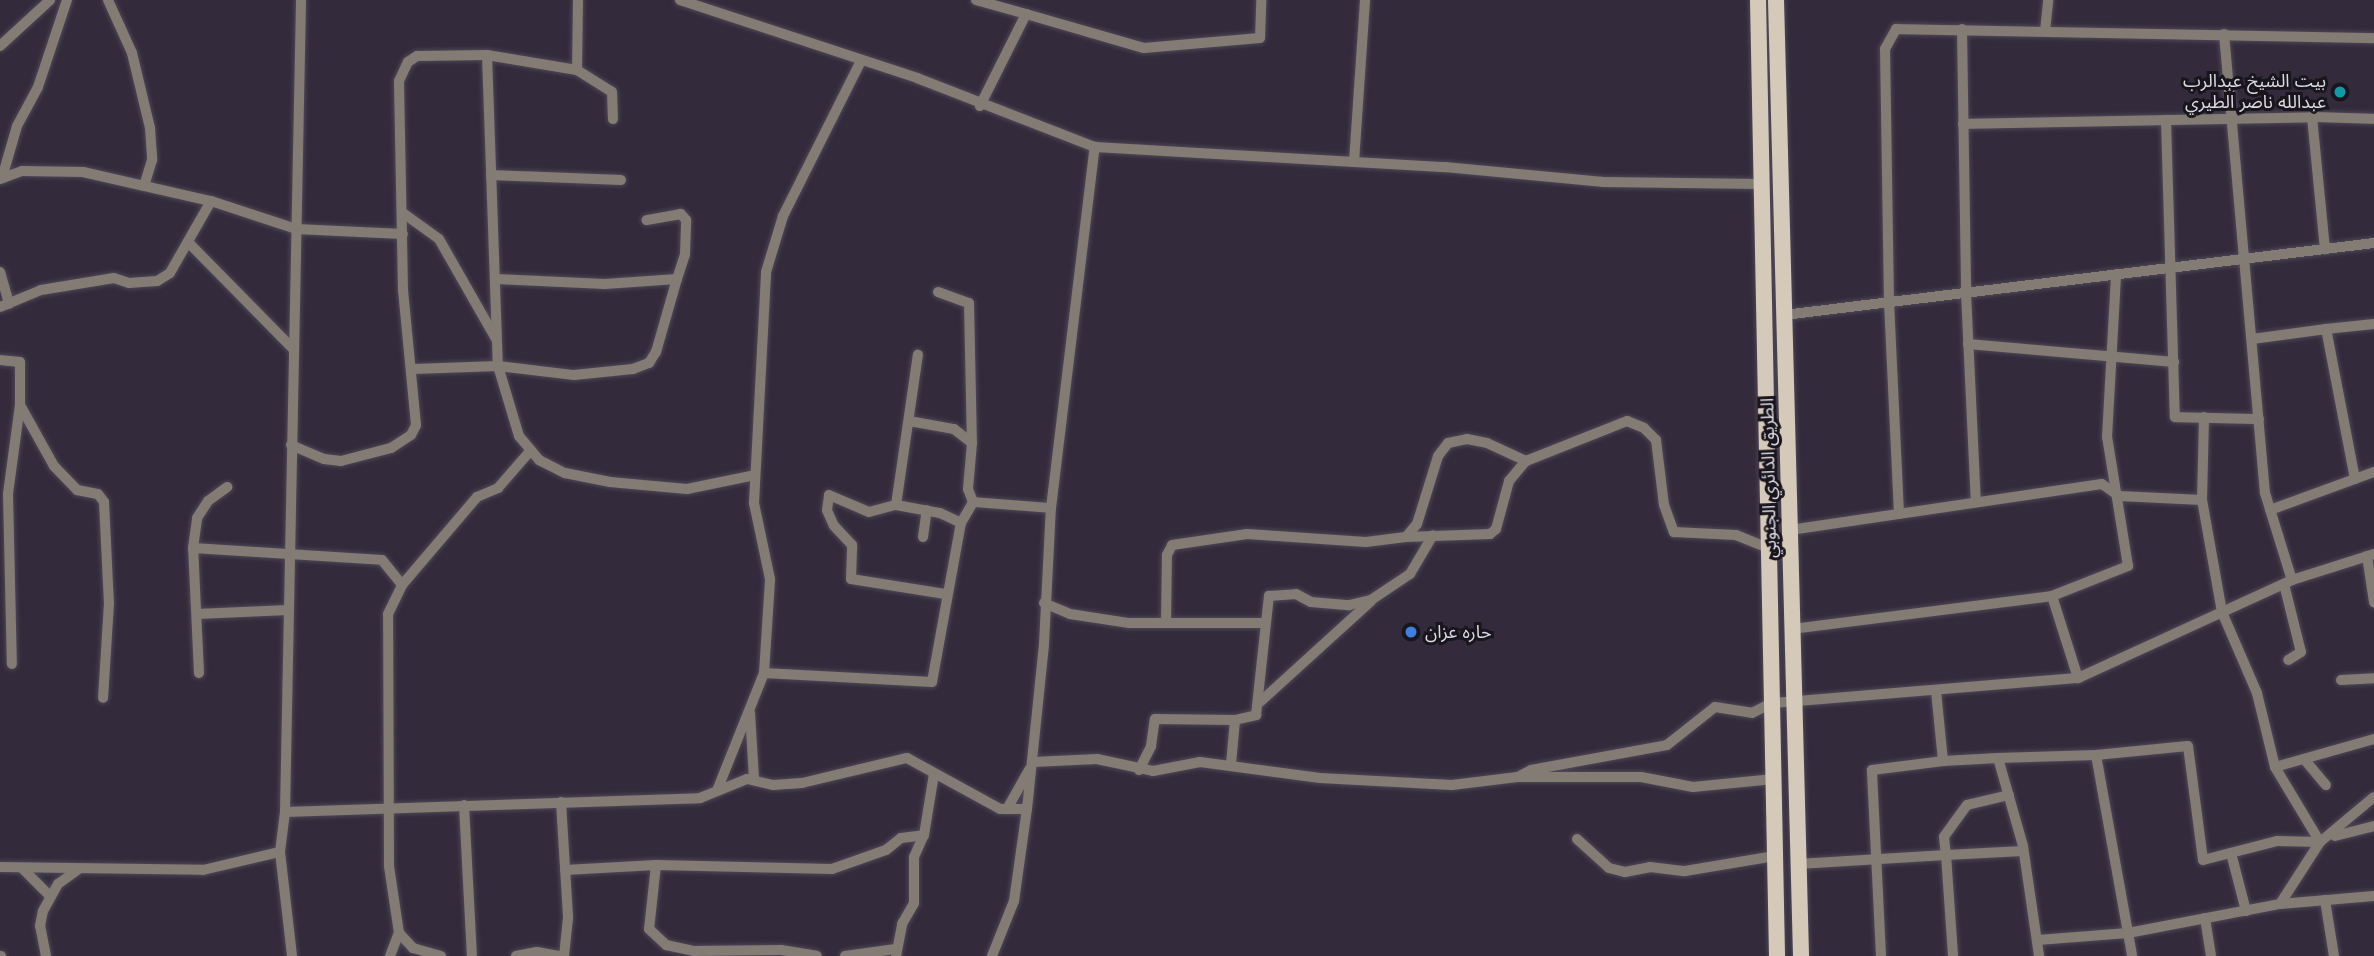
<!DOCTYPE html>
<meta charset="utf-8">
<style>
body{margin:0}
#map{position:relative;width:2374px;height:956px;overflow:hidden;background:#332b3b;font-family:"Libre Baskerville","Noto Sans Arabic",serif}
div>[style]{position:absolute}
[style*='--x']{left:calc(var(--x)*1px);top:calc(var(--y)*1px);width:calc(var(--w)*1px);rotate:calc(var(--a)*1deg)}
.roads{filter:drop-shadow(0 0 2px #4e4756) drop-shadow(0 0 2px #4e4756)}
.street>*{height:10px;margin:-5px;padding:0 5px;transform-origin:5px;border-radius:5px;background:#827c75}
.primary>*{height:16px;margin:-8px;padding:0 8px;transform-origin:8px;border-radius:8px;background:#d5caba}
.dots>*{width:19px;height:19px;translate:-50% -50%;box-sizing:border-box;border:4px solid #19151c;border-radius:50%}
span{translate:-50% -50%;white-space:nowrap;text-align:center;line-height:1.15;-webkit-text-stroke:6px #19151c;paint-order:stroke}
.poi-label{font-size:18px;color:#ddd9e3}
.right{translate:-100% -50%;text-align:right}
.left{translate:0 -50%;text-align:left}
.street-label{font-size:18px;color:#ddd9e3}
</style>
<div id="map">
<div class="roads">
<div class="street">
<div style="--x:108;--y:0;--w:58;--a:65.6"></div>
<div style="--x:132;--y:53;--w:77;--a:76.5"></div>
<div style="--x:150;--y:128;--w:32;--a:86"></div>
<div style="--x:152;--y:160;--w:27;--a:107"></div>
<div style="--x:578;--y:0;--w:70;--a:90.8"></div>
<div style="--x:577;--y:70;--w:41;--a:32.2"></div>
<div style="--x:612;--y:92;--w:27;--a:88"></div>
<div style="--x:680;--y:0;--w:250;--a:18.2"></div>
<div style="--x:917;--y:78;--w:191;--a:21.2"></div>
<div style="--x:1095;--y:147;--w:351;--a:3.3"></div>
<div style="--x:1445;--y:167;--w:159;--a:5.4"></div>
<div style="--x:1603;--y:182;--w:159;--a:0.7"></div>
<div style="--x:976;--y:0;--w:52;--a:15.6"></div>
<div style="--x:1026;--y:14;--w:103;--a:116.6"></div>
<div style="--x:1026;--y:14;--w:123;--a:16.1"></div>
<div style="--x:1144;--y:48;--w:116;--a:-4.9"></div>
<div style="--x:1260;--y:38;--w:38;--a:-88"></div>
<div style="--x:1962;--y:29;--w:264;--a:89.1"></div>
<div style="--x:1966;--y:293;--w:209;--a:87.3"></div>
<div style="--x:2045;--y:31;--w:31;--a:-84"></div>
<div style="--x:2224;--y:34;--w:461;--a:84.9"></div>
<div style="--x:2265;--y:493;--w:91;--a:72.8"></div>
<div style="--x:0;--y:46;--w:68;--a:-42.6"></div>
<div style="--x:487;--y:55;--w:311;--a:88"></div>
<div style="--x:498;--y:366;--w:73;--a:73.3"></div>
<div style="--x:519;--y:436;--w:31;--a:50"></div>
<div style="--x:539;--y:460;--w:29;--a:27"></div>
<div style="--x:565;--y:473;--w:46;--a:11.3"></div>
<div style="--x:610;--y:482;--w:77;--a:5.2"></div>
<div style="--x:687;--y:489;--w:69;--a:-11.6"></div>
<div style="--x:2312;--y:117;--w:62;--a:1.8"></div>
<div style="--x:2166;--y:120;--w:297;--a:88.3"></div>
<div style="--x:2175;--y:417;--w:84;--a:1.4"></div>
<div style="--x:1963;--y:124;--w:349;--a:-1.1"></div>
<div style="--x:2312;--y:117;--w:133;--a:84.4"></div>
<div style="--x:1354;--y:162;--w:162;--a:-86.1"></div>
<div style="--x:491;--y:175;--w:130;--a:2.2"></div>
<div style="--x:2;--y:178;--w:54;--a:-73.9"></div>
<div style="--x:17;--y:126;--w:44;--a:-61.7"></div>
<div style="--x:38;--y:87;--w:92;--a:-71.6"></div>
<div style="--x:0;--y:179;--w:23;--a:-20"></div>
<div style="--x:22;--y:171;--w:61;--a:0.9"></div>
<div style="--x:83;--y:172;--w:131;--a:12.8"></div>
<div style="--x:211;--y:201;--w:83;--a:119.7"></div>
<div style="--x:170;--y:273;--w:15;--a:148"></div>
<div style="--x:157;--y:281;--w:28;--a:176"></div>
<div style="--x:129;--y:283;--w:16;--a:-162"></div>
<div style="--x:114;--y:278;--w:74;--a:170.7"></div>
<div style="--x:41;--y:290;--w:44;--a:157.5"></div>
<div style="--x:211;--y:201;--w:89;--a:18.2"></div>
<div style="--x:296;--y:229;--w:107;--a:2.7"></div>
<div style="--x:403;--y:213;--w:44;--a:35.8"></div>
<div style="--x:439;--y:239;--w:115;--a:60.3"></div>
<div style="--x:188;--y:242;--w:150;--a:45.5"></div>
<div style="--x:0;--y:272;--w:33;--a:74"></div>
<div style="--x:496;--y:279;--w:109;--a:2.6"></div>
<div style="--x:605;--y:284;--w:72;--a:-4"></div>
<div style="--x:677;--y:279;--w:26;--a:-72"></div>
<div style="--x:685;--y:254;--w:34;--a:-88"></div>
<div style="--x:686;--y:220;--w:8;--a:-130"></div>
<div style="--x:681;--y:214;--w:35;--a:170"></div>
<div style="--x:938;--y:292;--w:33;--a:20"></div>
<div style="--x:969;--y:303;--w:140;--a:88.8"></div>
<div style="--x:1784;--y:315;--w:594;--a:-6.96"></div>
<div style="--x:2252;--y:339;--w:75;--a:-7.7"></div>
<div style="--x:1968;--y:344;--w:207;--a:5"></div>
<div style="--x:0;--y:360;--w:20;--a:6"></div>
<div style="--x:20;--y:362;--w:43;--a:90"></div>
<div style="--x:20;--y:405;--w:90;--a:97.7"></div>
<div style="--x:8;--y:494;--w:170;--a:88.7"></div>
<div style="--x:414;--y:369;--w:84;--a:-2"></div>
<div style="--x:498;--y:366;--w:77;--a:6.8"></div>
<div style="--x:574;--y:375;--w:59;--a:-5.8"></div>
<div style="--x:633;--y:369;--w:17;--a:-21"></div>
<div style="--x:649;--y:363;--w:13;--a:-58"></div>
<div style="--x:656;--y:352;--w:76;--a:-74"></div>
<div style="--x:20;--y:405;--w:70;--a:60.9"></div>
<div style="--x:54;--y:466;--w:33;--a:46"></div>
<div style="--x:77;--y:490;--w:21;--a:11"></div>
<div style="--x:98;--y:494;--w:10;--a:53"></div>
<div style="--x:104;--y:502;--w:101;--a:87.2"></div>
<div style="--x:109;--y:603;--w:95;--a:93.6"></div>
<div style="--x:909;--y:421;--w:46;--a:10.1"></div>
<div style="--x:954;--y:429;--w:23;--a:38"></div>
<div style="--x:972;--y:443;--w:46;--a:95"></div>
<div style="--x:968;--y:489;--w:14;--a:69"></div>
<div style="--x:291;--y:445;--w:36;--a:23"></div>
<div style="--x:324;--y:459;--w:17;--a:7"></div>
<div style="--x:341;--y:461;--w:52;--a:-14.6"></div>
<div style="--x:391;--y:448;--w:24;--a:-33"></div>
<div style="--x:411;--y:435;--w:11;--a:-63"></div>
<div style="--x:416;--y:425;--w:135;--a:-95.5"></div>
<div style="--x:403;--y:291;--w:210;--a:-91.1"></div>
<div style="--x:399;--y:81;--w:21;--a:-65"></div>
<div style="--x:408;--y:62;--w:11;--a:-34"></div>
<div style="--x:417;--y:56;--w:70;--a:-0.8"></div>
<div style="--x:487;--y:55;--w:91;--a:9.5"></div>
<div style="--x:2355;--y:479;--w:153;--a:-100.9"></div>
<div style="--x:2326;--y:329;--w:48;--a:-5.9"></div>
<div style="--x:896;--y:505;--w:152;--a:-81.7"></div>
<div style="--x:2270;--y:510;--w:111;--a:-20.1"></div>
<div style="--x:1899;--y:514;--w:212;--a:-92.7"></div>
<div style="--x:1889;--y:302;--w:253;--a:-90.9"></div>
<div style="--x:1885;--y:49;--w:23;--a:-61"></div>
<div style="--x:1896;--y:29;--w:478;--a:1.1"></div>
<div style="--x:1790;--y:530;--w:315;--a:-8.4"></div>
<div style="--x:2102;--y:484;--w:21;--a:35"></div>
<div style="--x:2119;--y:496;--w:83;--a:2.8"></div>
<div style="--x:2202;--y:500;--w:83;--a:-88.6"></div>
<div style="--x:923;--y:537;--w:27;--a:-82"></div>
<div style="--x:1406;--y:537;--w:84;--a:-2"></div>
<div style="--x:1490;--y:534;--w:8;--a:-40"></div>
<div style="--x:1496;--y:529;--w:50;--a:-74.8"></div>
<div style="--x:1509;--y:481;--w:26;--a:-50"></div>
<div style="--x:193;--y:548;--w:189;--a:3.6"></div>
<div style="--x:382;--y:560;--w:32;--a:51"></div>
<div style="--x:2367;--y:556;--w:47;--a:81.3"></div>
<div style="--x:2284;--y:584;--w:70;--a:76"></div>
<div style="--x:2301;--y:652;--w:15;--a:148"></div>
<div style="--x:945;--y:594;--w:95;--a:-170.9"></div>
<div style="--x:851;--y:579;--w:34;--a:-88"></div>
<div style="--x:852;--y:545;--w:26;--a:-133"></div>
<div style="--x:834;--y:526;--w:17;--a:-114"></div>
<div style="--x:827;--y:510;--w:15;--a:-82"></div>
<div style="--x:829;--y:495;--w:43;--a:23"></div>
<div style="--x:869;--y:512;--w:28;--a:-15"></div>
<div style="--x:896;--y:505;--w:45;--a:10.3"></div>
<div style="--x:940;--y:513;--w:23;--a:25"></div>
<div style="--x:2052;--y:596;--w:86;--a:72.4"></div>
<div style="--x:1044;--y:603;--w:28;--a:23"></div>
<div style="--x:1070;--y:614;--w:60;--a:8.7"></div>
<div style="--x:1129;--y:623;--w:137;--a:0"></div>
<div style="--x:197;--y:614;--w:91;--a:-2.5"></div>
<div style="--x:1166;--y:623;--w:68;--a:-89.2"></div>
<div style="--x:1167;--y:555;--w:11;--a:-63"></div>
<div style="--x:1172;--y:545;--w:76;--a:-8.3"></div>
<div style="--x:1247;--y:534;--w:119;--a:3.8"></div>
<div style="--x:1366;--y:542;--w:40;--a:-7.1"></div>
<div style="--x:1406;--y:537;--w:17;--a:-50"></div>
<div style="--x:1417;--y:524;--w:71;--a:-72.8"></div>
<div style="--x:1438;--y:456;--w:16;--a:-52"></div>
<div style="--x:1448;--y:443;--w:19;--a:-12"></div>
<div style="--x:1467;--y:439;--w:20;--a:11"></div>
<div style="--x:1487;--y:443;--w:43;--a:24.8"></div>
<div style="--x:1526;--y:461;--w:109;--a:-21.6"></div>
<div style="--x:1627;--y:421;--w:18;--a:22"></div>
<div style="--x:1644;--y:428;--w:17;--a:45"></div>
<div style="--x:1656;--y:440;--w:65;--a:83"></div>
<div style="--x:1664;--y:505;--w:29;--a:70"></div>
<div style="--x:1674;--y:532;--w:62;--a:2.8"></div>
<div style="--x:1736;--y:535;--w:35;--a:22"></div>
<div style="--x:1792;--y:629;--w:262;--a:-7.2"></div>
<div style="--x:2052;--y:596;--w:82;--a:-21.5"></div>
<div style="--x:2128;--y:566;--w:131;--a:-99.2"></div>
<div style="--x:2107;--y:437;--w:163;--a:-86.8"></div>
<div style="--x:199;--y:673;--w:125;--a:-92.7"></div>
<div style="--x:193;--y:548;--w:30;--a:-82"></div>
<div style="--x:197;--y:518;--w:20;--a:-57"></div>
<div style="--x:208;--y:501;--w:24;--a:-36"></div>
<div style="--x:764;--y:673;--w:168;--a:3.1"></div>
<div style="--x:932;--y:682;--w:162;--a:-79.7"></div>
<div style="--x:961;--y:523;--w:24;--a:-60"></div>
<div style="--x:973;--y:502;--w:78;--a:4.4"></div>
<div style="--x:2341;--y:680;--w:33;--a:-3"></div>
<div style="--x:1260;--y:702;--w:150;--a:-42.3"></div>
<div style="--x:750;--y:713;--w:66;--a:86.5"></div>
<div style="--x:2096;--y:755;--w:92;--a:-5.6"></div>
<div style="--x:2188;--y:746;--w:115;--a:82.5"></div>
<div style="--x:2203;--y:860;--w:76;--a:-14.4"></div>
<div style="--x:2277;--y:841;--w:43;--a:1.3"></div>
<div style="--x:2320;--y:842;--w:87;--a:-121"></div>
<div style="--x:2275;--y:767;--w:76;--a:-103.7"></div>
<div style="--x:2257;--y:693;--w:88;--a:-113.4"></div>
<div style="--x:2222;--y:612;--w:114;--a:-100.1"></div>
<div style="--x:1998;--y:758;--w:98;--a:-1.8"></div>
<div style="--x:2096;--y:755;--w:204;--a:79.8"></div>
<div style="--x:2304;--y:759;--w:34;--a:50"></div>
<div style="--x:1943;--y:761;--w:55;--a:-3.1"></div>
<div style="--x:1998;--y:758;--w:91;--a:74.1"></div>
<div style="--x:2023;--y:846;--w:111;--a:81.7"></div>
<div style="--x:1033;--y:762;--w:64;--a:-2.7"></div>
<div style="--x:1097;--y:759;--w:57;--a:12.1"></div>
<div style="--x:1153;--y:771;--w:48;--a:-10.8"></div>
<div style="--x:1200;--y:762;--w:121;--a:7.6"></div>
<div style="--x:1320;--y:778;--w:132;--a:3"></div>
<div style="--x:1452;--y:785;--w:66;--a:-6.9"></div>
<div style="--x:1518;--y:777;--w:123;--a:0"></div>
<div style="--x:1641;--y:777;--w:53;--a:10.9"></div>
<div style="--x:1693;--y:787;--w:81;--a:-5.6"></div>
<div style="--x:1231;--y:764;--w:44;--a:-84.8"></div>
<div style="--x:2275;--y:767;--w:103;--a:-15.8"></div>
<div style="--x:1139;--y:770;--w:27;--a:-63"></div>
<div style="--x:1151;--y:746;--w:27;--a:-82"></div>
<div style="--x:1155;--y:719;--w:80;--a:0.7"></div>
<div style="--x:1235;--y:720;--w:22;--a:-13"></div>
<div style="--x:1256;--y:715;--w:120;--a:-83.8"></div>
<div style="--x:1269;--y:596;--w:27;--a:-4"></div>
<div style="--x:1296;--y:594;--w:17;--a:28"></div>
<div style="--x:1311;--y:602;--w:38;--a:5"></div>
<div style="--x:1349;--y:605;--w:23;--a:-13"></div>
<div style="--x:1371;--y:600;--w:47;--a:-33.7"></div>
<div style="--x:1410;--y:574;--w:45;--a:-59.5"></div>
<div style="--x:1518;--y:777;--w:15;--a:-28"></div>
<div style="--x:1531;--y:770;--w:138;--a:-10.4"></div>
<div style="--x:1667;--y:745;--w:61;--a:-38.4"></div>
<div style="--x:1715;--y:707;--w:37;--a:9"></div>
<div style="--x:1752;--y:713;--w:22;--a:-27"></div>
<div style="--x:1772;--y:703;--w:307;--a:-4.7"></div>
<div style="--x:2078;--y:678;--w:235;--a:-24.6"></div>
<div style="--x:2292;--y:580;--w:86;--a:-17.6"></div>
<div style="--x:718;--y:788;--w:124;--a:-68.2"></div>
<div style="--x:764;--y:673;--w:94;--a:-86.3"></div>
<div style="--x:770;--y:579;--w:78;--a:-101.9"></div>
<div style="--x:754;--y:503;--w:231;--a:-87"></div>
<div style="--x:766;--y:272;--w:59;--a:-73.1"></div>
<div style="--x:783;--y:216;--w:174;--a:-63.3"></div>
<div style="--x:2009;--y:795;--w:43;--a:166.6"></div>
<div style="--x:1967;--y:805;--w:39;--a:126"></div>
<div style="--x:1944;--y:837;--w:18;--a:84"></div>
<div style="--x:1946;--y:855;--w:77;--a:-3"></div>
<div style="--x:561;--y:802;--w:116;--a:86.5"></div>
<div style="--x:568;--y:918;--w:38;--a:96"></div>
<div style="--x:464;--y:805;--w:151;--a:87"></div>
<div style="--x:1007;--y:809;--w:45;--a:-60.6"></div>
<div style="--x:285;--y:812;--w:415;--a:-1.9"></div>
<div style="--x:700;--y:798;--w:51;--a:-22"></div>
<div style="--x:747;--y:779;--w:27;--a:13"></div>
<div style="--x:773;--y:785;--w:29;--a:-4"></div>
<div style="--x:802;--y:783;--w:108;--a:-13.4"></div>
<div style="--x:907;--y:758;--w:106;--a:28.7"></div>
<div style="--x:1000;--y:809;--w:27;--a:0"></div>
<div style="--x:2335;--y:836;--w:40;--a:-14.4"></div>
<div style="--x:1577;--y:839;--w:43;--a:42.2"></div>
<div style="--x:1609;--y:868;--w:16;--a:14"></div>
<div style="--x:1625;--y:872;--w:25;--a:-11"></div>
<div style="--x:1650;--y:867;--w:35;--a:7"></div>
<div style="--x:1685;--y:871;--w:91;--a:-9.5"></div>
<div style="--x:280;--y:852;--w:105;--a:83.4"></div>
<div style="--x:2231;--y:853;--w:60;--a:75.5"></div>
<div style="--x:1798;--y:864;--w:148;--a:-3.5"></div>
<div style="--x:1946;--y:855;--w:101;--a:86"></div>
<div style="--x:656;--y:865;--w:64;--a:96.2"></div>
<div style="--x:649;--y:929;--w:23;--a:43"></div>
<div style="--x:666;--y:945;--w:29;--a:12"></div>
<div style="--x:694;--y:951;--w:87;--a:-0.7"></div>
<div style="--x:781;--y:950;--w:36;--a:9"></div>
<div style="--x:0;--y:867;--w:203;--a:0.8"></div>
<div style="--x:203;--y:870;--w:79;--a:-13.2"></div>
<div style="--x:280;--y:852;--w:40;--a:-82.9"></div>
<div style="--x:285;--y:812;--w:812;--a:-88.87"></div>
<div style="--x:23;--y:869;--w:37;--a:45"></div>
<div style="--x:565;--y:870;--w:91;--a:-3.1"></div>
<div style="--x:656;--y:865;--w:176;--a:1.3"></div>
<div style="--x:832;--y:869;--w:57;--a:-19.4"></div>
<div style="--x:886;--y:850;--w:19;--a:-39"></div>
<div style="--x:901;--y:838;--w:23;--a:-7"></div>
<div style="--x:2325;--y:900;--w:57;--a:80.9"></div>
<div style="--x:2280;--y:904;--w:74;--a:-57.2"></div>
<div style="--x:2320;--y:842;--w:70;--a:-39.8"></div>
<div style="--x:2205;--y:918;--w:38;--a:81"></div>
<div style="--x:399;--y:933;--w:21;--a:47"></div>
<div style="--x:413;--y:948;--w:29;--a:16"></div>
<div style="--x:2038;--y:940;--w:90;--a:-4.4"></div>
<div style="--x:2128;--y:933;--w:155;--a:-10.8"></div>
<div style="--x:2280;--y:904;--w:94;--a:-4.9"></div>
<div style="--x:0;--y:956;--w:1;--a:0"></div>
<div style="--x:46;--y:956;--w:31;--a:-101"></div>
<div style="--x:40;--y:926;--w:15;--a:-79"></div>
<div style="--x:43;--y:911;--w:31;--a:-61"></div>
<div style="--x:58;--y:884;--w:26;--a:-36"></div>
<div style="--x:390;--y:956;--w:25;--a:-69"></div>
<div style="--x:399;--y:933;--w:68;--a:-98.5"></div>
<div style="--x:389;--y:866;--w:252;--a:-90.2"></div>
<div style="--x:388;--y:614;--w:32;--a:-64"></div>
<div style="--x:402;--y:585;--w:116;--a:-49.6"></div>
<div style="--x:477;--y:497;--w:23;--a:-23"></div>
<div style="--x:498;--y:488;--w:50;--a:-49"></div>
<div style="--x:516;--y:956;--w:21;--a:-11"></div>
<div style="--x:537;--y:952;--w:22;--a:10"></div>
<div style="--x:845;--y:956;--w:51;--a:-7.8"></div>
<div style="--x:896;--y:956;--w:33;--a:-79"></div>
<div style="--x:902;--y:924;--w:24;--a:-60"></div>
<div style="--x:914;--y:903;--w:46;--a:-90"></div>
<div style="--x:914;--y:857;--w:24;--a:-66"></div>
<div style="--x:924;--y:835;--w:62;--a:-80.7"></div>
<div style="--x:992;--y:956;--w:59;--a:-68.2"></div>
<div style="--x:1014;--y:901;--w:93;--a:-82"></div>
<div style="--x:1027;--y:809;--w:166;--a:-84.1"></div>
<div style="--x:1044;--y:644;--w:136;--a:-87.1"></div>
<div style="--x:1051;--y:508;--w:364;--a:-83.1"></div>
<div style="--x:1881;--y:956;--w:186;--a:-92.8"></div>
<div style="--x:1872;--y:770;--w:72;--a:-7.2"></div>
<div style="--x:1943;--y:761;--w:70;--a:-95.7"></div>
</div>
<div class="primary">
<div style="--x:1758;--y:0;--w:956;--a:88.86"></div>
<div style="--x:1776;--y:0;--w:956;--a:88.5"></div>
</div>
</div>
<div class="dots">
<div style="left:2340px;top:92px;background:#0f9aa8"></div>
<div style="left:1411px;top:632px;background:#3f7fe0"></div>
</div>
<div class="poi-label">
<span class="right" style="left:2326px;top:92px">بيت الشيخ عبدالرب<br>عبدالله ناصر الطيري</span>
<span class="left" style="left:1425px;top:632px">حاره عزان</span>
</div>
<div class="street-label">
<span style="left:1769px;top:478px;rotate:-91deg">الطريق الدائري الجنوبي</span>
</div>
</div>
